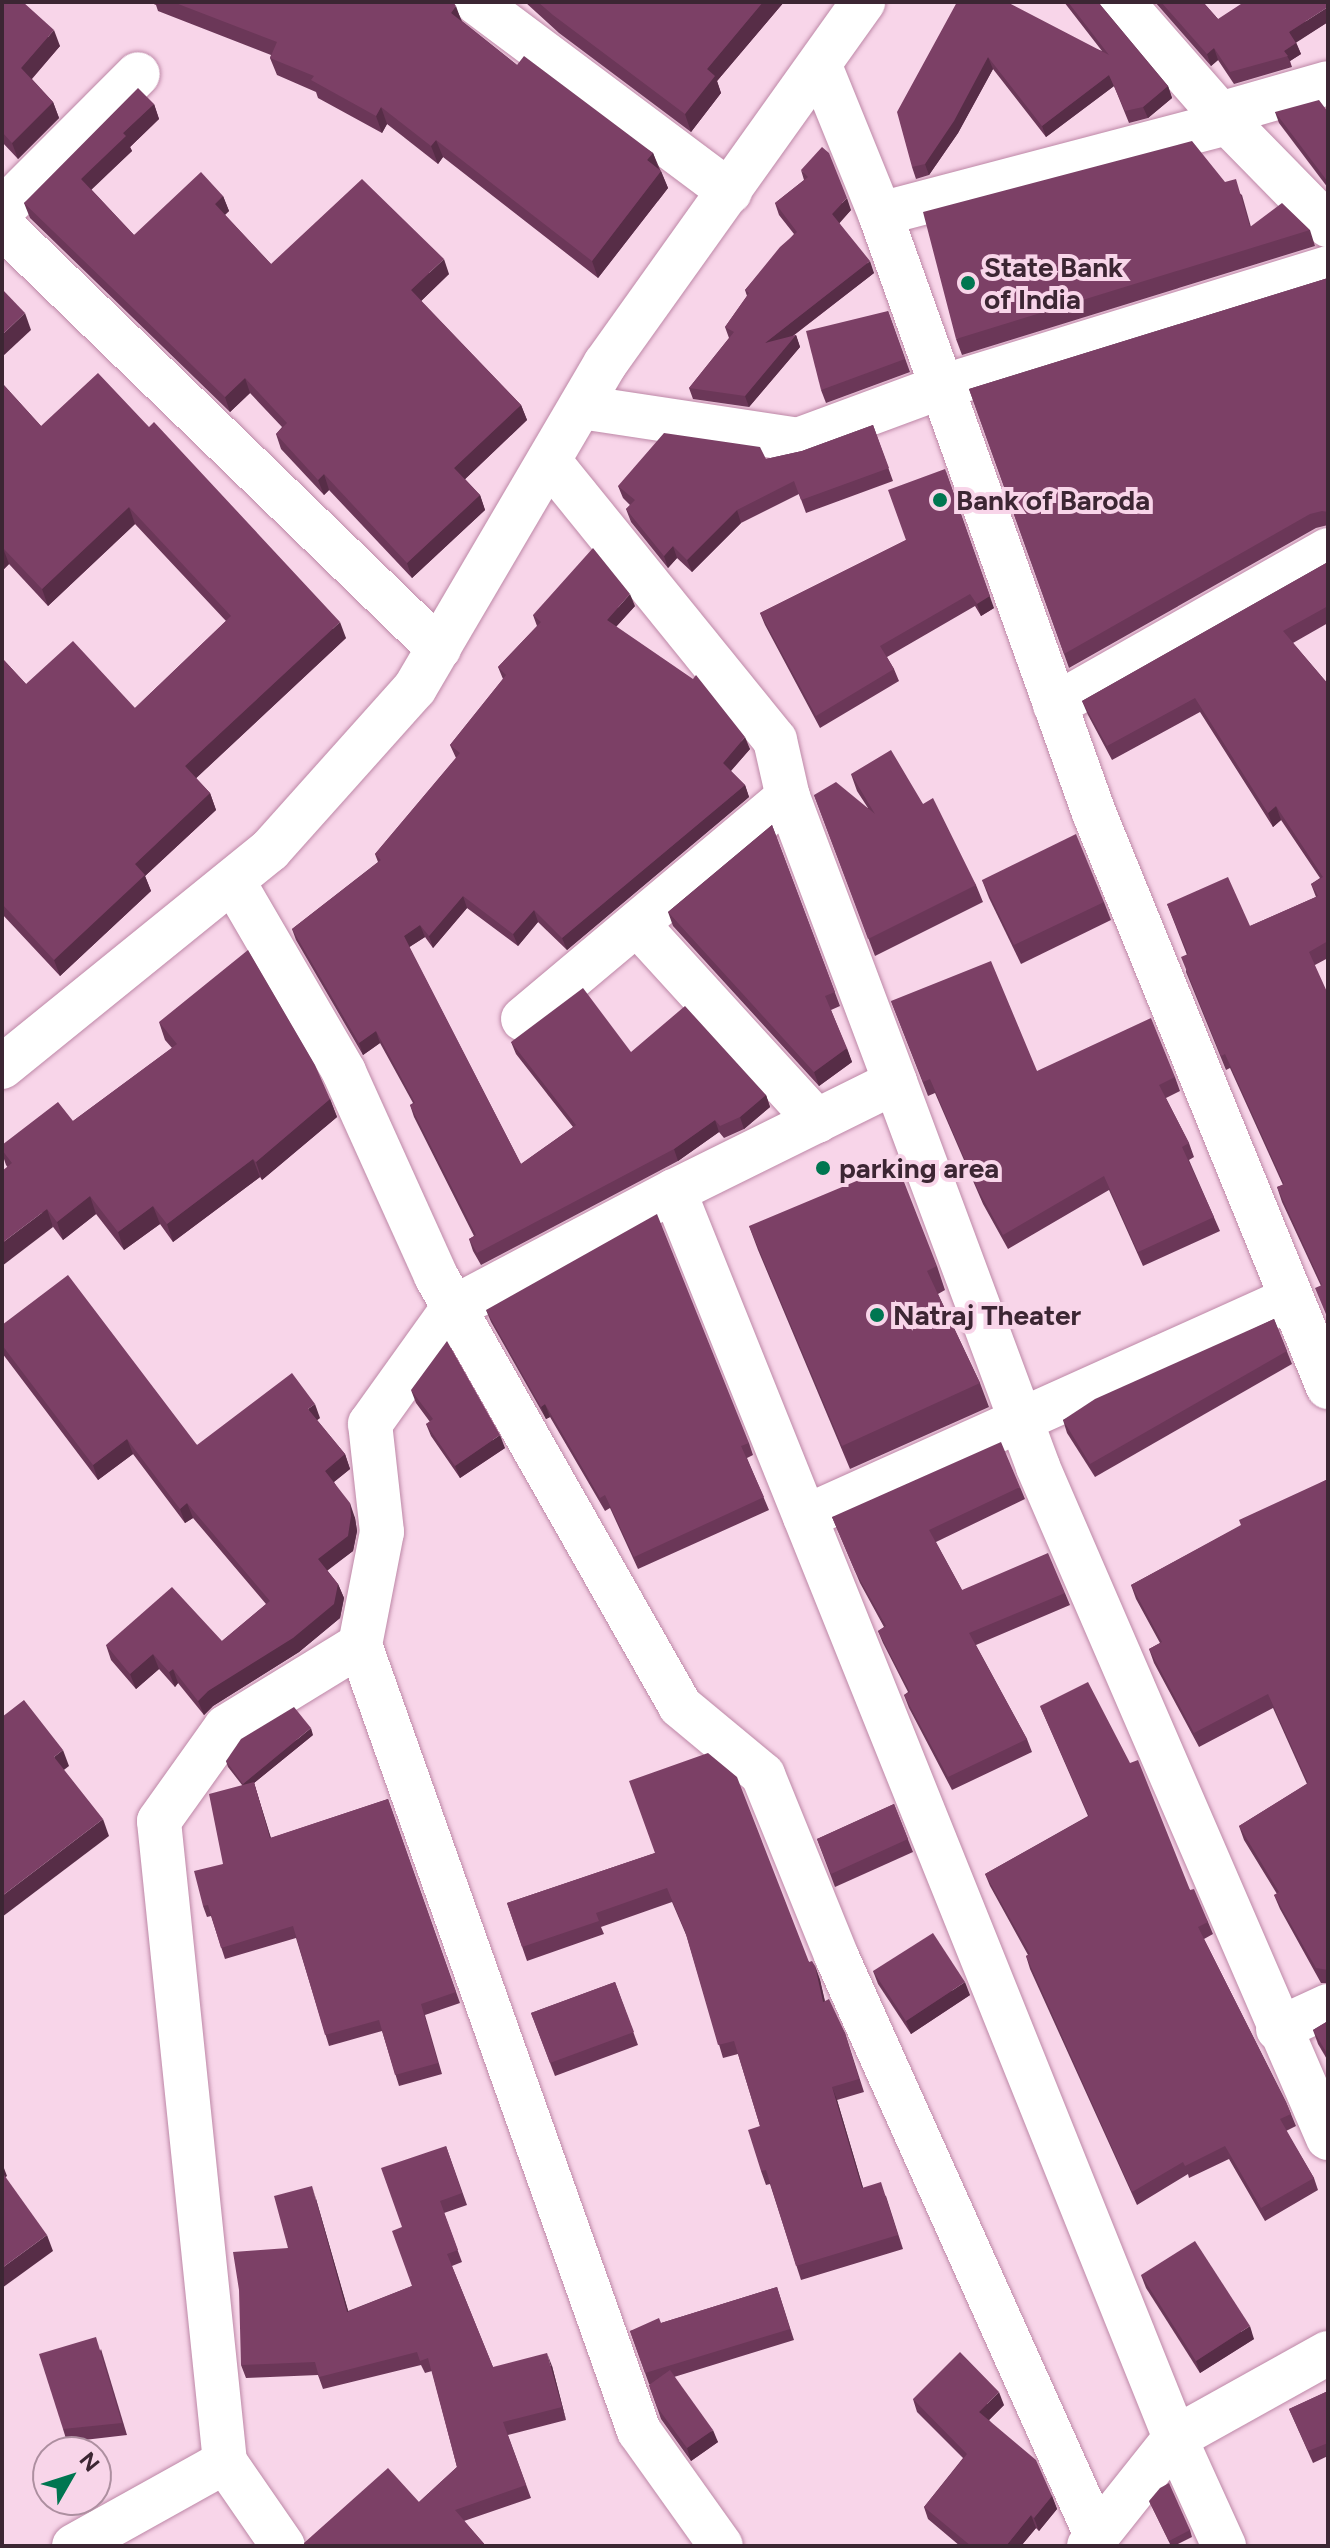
<!DOCTYPE html>
<style>
body{margin:0}
#map{position:relative;width:1330px;height:2548px;overflow:hidden;background:#f8d5e9;font-family:Figtree,sans-serif}
div>[style]{position:absolute}
[style*='--x']{left:calc(var(--x)*1px);top:calc(var(--y)*1px);width:calc(var(--w)*1px);rotate:calc(var(--a)*1deg)}
.roads{filter:drop-shadow(0 0 2px #bd88a7) drop-shadow(0 0 2px #bd88a7)}
.minor>*{height:44px;margin:-22px;padding:0 22px;transform-origin:22px;border-radius:22px;background:#fff}
.major>*{height:44px;margin:-22px;padding:0 22px;transform-origin:22px;border-radius:22px;background:#fff}
.wall>*{inset:0;background:#6b3758}
.shaded-wall>*{inset:0;background:#572d47}
.building>*{inset:0;background:#7c4066}
.dots>*{width:22px;height:22px;translate:-50% -50%;box-sizing:border-box;border:4px solid #f8d5e9;border-radius:50%}
span{translate:-50% -50%;white-space:nowrap;text-align:center;line-height:1.15;-webkit-text-stroke:8px #f8d5e9;paint-order:stroke}
.poi-label{font-size:28px;color:#3c2633;font-weight:700}
.left{translate:0 -50%;text-align:left}
.frame{position:absolute;inset:0;border:4px solid #3c2633;pointer-events:none}
.north{position:absolute;left:32px;top:2436px;width:80px;height:80px;box-sizing:border-box;background:#f8d5e9;border:2px solid #ad8fa0;border-radius:50%;rotate:51deg;font-size:22px;font-weight:700;line-height:32px;text-align:center;color:#3c2633}
.north::after{content:'';display:block;margin:auto;width:28px;height:36px;background:#007651;clip-path:polygon(50% 0,100% 100%,50% 72%,0 100%)}
</style>
<div id="map">
<div class="roads">
<div class="minor">
<div style="--x:476;--y:2;--w:317;--a:36.8"></div>
<div style="--x:820;--y:66;--w:160;--a:67.9"></div>
<div style="--x:880;--y:214;--w:636;--a:70.34"></div>
<div style="--x:1094;--y:813;--w:620;--a:67.82"></div>
<div style="--x:1220;--y:114;--w:112;--a:-16"></div>
<div style="--x:1228;--y:123;--w:143;--a:45.6"></div>
<div style="--x:2;--y:210;--w:192;--a:-45"></div>
<div style="--x:880;--y:214;--w:360;--a:-14.7"></div>
<div style="--x:1228;--y:123;--w:161;--a:-131.2"></div>
<div style="--x:2;--y:226;--w:608;--a:44.07"></div>
<div style="--x:581;--y:407;--w:219;--a:8.6"></div>
<div style="--x:798;--y:440;--w:153;--a:-20.3"></div>
<div style="--x:941;--y:387;--w:405;--a:-17.1"></div>
<div style="--x:549;--y:461;--w:359;--a:51"></div>
<div style="--x:775;--y:740;--w:58;--a:77.2"></div>
<div style="--x:1055;--y:705;--w:314;--a:-29.6"></div>
<div style="--x:233;--y:881;--w:221;--a:59.8"></div>
<div style="--x:344;--y:1072;--w:224;--a:65.7"></div>
<div style="--x:436;--y:1276;--w:494;--a:60.4"></div>
<div style="--x:680;--y:1706;--w:108;--a:39.7"></div>
<div style="--x:763;--y:1775;--w:194;--a:67.9"></div>
<div style="--x:836;--y:1955;--w:636;--a:65.85"></div>
<div style="--x:637;--y:924;--w:267;--a:47.6"></div>
<div style="--x:523;--y:1019;--w:346;--a:-40"></div>
<div style="--x:788;--y:797;--w:304;--a:69.4"></div>
<div style="--x:895;--y:1082;--w:246;--a:153.7"></div>
<div style="--x:674;--y:1191;--w:1344;--a:68.11"></div>
<div style="--x:1175;--y:2438;--w:175;--a:-29.1"></div>
<div style="--x:895;--y:1082;--w:411;--a:69.6"></div>
<div style="--x:1038;--y:1467;--w:731;--a:66.63"></div>
<div style="--x:805;--y:1517;--w:532;--a:-24.2"></div>
<div style="--x:360;--y:1645;--w:115;--a:-79"></div>
<div style="--x:382;--y:1532;--w:109;--a:-96.3"></div>
<div style="--x:370;--y:1424;--w:143;--a:-54.4"></div>
<div style="--x:453;--y:1308;--w:250;--a:-27.9"></div>
<div style="--x:1278;--y:2029;--w:55;--a:-24.7"></div>
<div style="--x:225;--y:2462;--w:644;--a:-95.88"></div>
<div style="--x:159;--y:1821;--w:115;--a:-54.5"></div>
<div style="--x:226;--y:1727;--w:157;--a:-31.5"></div>
<div style="--x:360;--y:1645;--w:834;--a:70.46"></div>
<div style="--x:639;--y:2431;--w:141;--a:54.5"></div>
<div style="--x:74;--y:2546;--w:173;--a:-29.1"></div>
<div style="--x:225;--y:2462;--w:102;--a:55.4"></div>
<div style="--x:1089;--y:2546;--w:138;--a:-51.5"></div>
<div style="--x:1175;--y:2438;--w:119;--a:65.6"></div>
</div>
<div class="major">
<div style="--x:2;--y:1067;--w:345;--a:-39"></div>
<div style="--x:270;--y:850;--w:217;--a:-48.2"></div>
<div style="--x:415;--y:688;--w:376;--a:-59.6"></div>
<div style="--x:605;--y:364;--w:445;--a:-54.5"></div>
</div>
</div>
<div class="wall">
<div style="clip-path:polygon(2px 2px,60px 46px,32px 79px,53px 102px,59px 118px,18px 159px,2px 142px)"></div>
<div style="clip-path:polygon(149px 2px,453px 2px,462px 21px,517px 65px,653px 153px,668px 188px,598px 278px,443px 157px,438px 164px,387px 124px,382px 133px,318px 98px,316px 92px,277px 75px,270px 58px,271px 55px,158px 11px,156px 5px)"></div>
<div style="clip-path:polygon(525px 2px,784px 2px,717px 81px,721px 93px,691px 132px,559px 33px)"></div>
<div style="clip-path:polygon(957px 2px,1102px 51px,1064px 2px,1098px 2px,1168px 86px,1172px 98px,1148px 118px,1129px 123px,1114px 86px,1046px 137px,993px 69px,958px 133px,929px 175px,916px 179px,912px 167px)"></div>
<div style="clip-path:polygon(1155px 2px,1203px 2px,1218px 19px,1328px 22px,1296px 42px,1301px 54px,1290px 61px,1292px 67px,1234px 84px,1218px 60px,1211px 66px)"></div>
<div style="clip-path:polygon(154px 104px,159px 119px,130px 147px,132px 151px,91px 189px,134px 235px,223px 196px,229px 211px,225px 215px,271px 264px,449px 274px,421px 301px,521px 405px,527px 420px,465px 479px,480px 495px,485px 510px,412px 578px,329px 490px,324px 495px,281px 449px,276px 434px,282px 427px,250px 393px,230px 412px,30px 218px,24px 203px)"></div>
<div style="clip-path:polygon(1275px 112px,1328px 112px,1328px 188px,1279px 123px)"></div>
<div style="clip-path:polygon(801px 170px,851px 210px,839px 223px,874px 273px,793px 336px,796px 335px,800px 347px,749px 407px,693px 399px,689px 388px,729px 338px,725px 327px,747px 296px,745px 290px,794px 234px,779px 215px,775px 203px,804px 180px)"></div>
<div style="clip-path:polygon(1225px 182px,1242px 195px,1251px 227px,1310px 230px,1315px 246px,962px 355px,956px 339px)"></div>
<div style="clip-path:polygon(1328px 278px,1328px 525px,1316px 528px,1069px 668px,969px 389px)"></div>
<div style="clip-path:polygon(888px 311px,910px 372px,826px 403px,821px 390px)"></div>
<div style="clip-path:polygon(2px 383px,41px 426px,346px 638px,196px 778px,210px 793px,216px 810px,145px 876px,151px 891px,60px 976px,2px 914px,2px 658px,26px 684px,135px 708px,226px 621px,135px 524px,48px 606px,9px 564px,2px 571px)"></div>
<div style="clip-path:polygon(873px 425px,893px 481px,806px 513px,799px 494px,741px 523px,692px 572px,677px 558px,668px 568px,631px 522px,626px 509px,630px 505px,623px 498px,618px 486px,766px 459px,802px 451px)"></div>
<div style="clip-path:polygon(906px 540px,994px 608px,981px 616px,975px 606px,887px 657px,894px 669px,899px 681px,820px 728px,765px 625px,760px 613px)"></div>
<div style="clip-path:polygon(1328px 562px,1328px 623px,1293px 643px,1328px 684px,1328px 958px,1315px 965px,1328px 1321px,1321px 1286px,1282px 1202px,1277px 1187px,1283px 1185px,1230px 1068px,1226px 1070px,1186px 972px,1187px 955px,1167px 904px,1250px 926px,1316px 897px,1311px 884px,1320px 878px,1281px 820px,1273px 827px,1200px 712px,1112px 760px,1088px 715px,1082px 701px)"></div>
<div style="clip-path:polygon(635px 606px,616px 627px,750px 749px,731px 771px,745px 785px,749px 797px,567px 950px,538px 922px,518px 946px,467px 908px,433px 948px,425px 937px,409px 947px,521px 1164px,573px 1127px,516px 1054px,511px 1042px,631px 1052px,766px 1095px,770px 1107px,744px 1129px,724px 1138px,719px 1132px,678px 1161px,481px 1265px,473px 1251px,469px 1239px,474px 1236px,414px 1117px,410px 1105px,413px 1103px,380px 1043px,363px 1055px,296px 940px,292px 929px,378px 862px,375px 854px,456px 758px,450px 745px,503px 679px,498px 667px,537px 626px,533px 615px)"></div>
<div style="clip-path:polygon(851px 774px,923px 804px,976px 885px,983px 902px,875px 956px,814px 795px,868px 808px,857px 791px)"></div>
<div style="clip-path:polygon(772px 825px,840px 1006px,831px 1010px,852px 1062px,819px 1086px,673px 926px,668px 912px)"></div>
<div style="clip-path:polygon(982px 880px,1104px 902px,1111px 920px,1021px 964px,989px 898px)"></div>
<div style="clip-path:polygon(891px 1001px,1037px 1071px,1175px 1077px,1180px 1091px,1166px 1098px,1189px 1143px,1194px 1157px,1189px 1160px,1220px 1231px,1143px 1266px,1109px 1190px,1008px 1249px,983px 1204px,935px 1093px,928px 1096px)"></div>
<div style="clip-path:polygon(159px 1022px,330px 1099px,337px 1117px,262px 1180px,260px 1177px,173px 1242px,160px 1224px,124px 1250px,96px 1214px,63px 1240px,6px 1165px,2px 1153px,2px 1145px,73px 1121px,172px 1048px,165px 1040px)"></div>
<div style="clip-path:polygon(749px 1226px,937px 1266px,945px 1290px,938px 1294px,980px 1383px,989px 1407px,850px 1469px,758px 1250px)"></div>
<div style="clip-path:polygon(486px 1310px,749px 1443px,753px 1455px,747px 1458px,769px 1510px,638px 1569px,610px 1508px,605px 1511px,550px 1417px,546px 1419px,491px 1322px)"></div>
<div style="clip-path:polygon(1274px 1319px,1292px 1364px,1095px 1477px,1067px 1433px,1063px 1420px)"></div>
<div style="clip-path:polygon(2px 1325px,197px 1445px,320px 1418px,317px 1420px,345px 1454px,350px 1469px,334px 1482px,355px 1518px,357px 1531px,353px 1551px,327px 1570px,338px 1584px,344px 1598px,340px 1618px,299px 1652px,213px 1706px,204px 1715px,178px 1683px,175px 1687px,159px 1669px,136px 1689px,111px 1660px,106px 1645px,222px 1641px,266px 1604px,193px 1518px,185px 1523px,133px 1454px,98px 1480px,2px 1353px)"></div>
<div style="clip-path:polygon(411px 1390px,505px 1448px,460px 1478px,431px 1436px,426px 1424px,430px 1422px,416px 1403px)"></div>
<div style="clip-path:polygon(1328px 1479px,1328px 1983px,1321px 1983px,1280px 1909px,1274px 1895px,1277px 1894px,1244px 1840px,1239px 1826px,1307px 1784px,1273px 1708px,1199px 1747px,1154px 1663px,1149px 1649px,1160px 1643px,1136px 1599px,1131px 1585px)"></div>
<div style="clip-path:polygon(1020px 1487px,1025px 1499px,936px 1542px,962px 1590px,1065px 1593px,1070px 1605px,976px 1645px,1027px 1739px,1032px 1752px,952px 1790px,909px 1708px,904px 1695px,908px 1692px,883px 1643px,878px 1631px,884px 1627px,860px 1583px,832px 1517px)"></div>
<div style="clip-path:polygon(1040px 1706px,1190px 1890px,1208px 1922px,1213px 1934px,1204px 1939px,1286px 2102px,1296px 2126px,1286px 2131px,1314px 2178px,1318px 2190px,1265px 2221px,1229px 2159px,1189px 2178px,1188px 2174px,1137px 2205px,1030px 1969px,1026px 1956px,1028px 1955px,990px 1886px,985px 1874px,1088px 1816px)"></div>
<div style="clip-path:polygon(313px 1735px,254px 1783px,271px 1838px,388px 1799px,460px 2003px,425px 2015px,442px 2074px,399px 2086px,382px 2031px,329px 2046px,296px 1938px,225px 1959px,211px 1916px,207px 1917px,203px 1906px,223px 1864px,242px 1785px,228px 1767px,226px 1761px)"></div>
<div style="clip-path:polygon(894px 1804px,913px 1852px,835px 1887px,817px 1839px)"></div>
<div style="clip-path:polygon(655px 1853px,815px 1966px,820px 1980px,825px 2001px,845px 2033px,864px 2092px,837px 2100px,863px 2188px,886px 2196px,903px 2249px,801px 2280px,770px 2184px,766px 2185px,761px 2171px,760px 2126px,738px 2054px,723px 2058px,687px 1937px,672px 1902px,601px 1927px,604px 1934px,527px 1961px,507px 1903px)"></div>
<div style="clip-path:polygon(873px 1971px,970px 1995px,911px 2034px,878px 1984px)"></div>
<div style="clip-path:polygon(615px 1982px,638px 2045px,555px 2076px,531px 2013px)"></div>
<div style="clip-path:polygon(1328px 2021px,1328px 2061px,1318px 2044px,1313px 2030px)"></div>
<div style="clip-path:polygon(446px 2146px,467px 2205px,444px 2213px,462px 2262px,452px 2266px,493px 2367px,552px 2366px,566px 2420px,508px 2435px,531px 2498px,464px 2521px,486px 2546px,305px 2546px,304px 2543px,419px 2502px,457px 2467px,432px 2371px,425px 2373px,421px 2365px,323px 2389px,318px 2375px,246px 2378px,241px 2365px,288px 2248px,316px 2199px,348px 2311px,412px 2286px)"></div>
<div style="clip-path:polygon(1141px 2275px,1254px 2339px,1200px 2373px,1146px 2288px)"></div>
<div style="clip-path:polygon(777px 2287px,794px 2340px,674px 2377px,718px 2442px,691px 2461px,661px 2419px,649px 2385px,651px 2384px,649px 2384px,630px 2331px,661px 2323px)"></div>
<div style="clip-path:polygon(101px 2349px,127px 2435px,67px 2442px,63px 2429px)"></div>
<div style="clip-path:polygon(1328px 2391px,1328px 2456px,1313px 2463px,1289px 2409px)"></div>
<div style="clip-path:polygon(913px 2399px,1004px 2405px,989px 2420px,1052px 2496px,1057px 2509px,1039px 2531px,1036px 2528px,1021px 2546px,960px 2546px,928px 2519px,924px 2507px,963px 2458px,917px 2412px)"></div>
<div style="clip-path:polygon(1149px 2501px,1190px 2530px,1192px 2537px,1174px 2546px,1171px 2546px)"></div>
</div>
<div class="shaded-wall">
<div style="clip-path:polygon(763px 2px,784px 2px,717px 81px,721px 93px,691px 132px,685px 114px,707px 69px)"></div>
<div style="clip-path:polygon(456px 6px,462px 23px,451px 13px)"></div>
<div style="clip-path:polygon(1328px 7px,1328px 22px,1294px 44px,1289px 32px)"></div>
<div style="clip-path:polygon(54px 30px,60px 46px,27px 84px,21px 68px)"></div>
<div style="clip-path:polygon(1296px 43px,1301px 54px,1290px 61px,1284px 51px)"></div>
<div style="clip-path:polygon(1214px 48px,1218px 60px,1211px 66px,1207px 54px)"></div>
<div style="clip-path:polygon(988px 57px,993px 69px,958px 133px,929px 175px,925px 164px)"></div>
<div style="clip-path:polygon(1109px 75px,1114px 86px,1046px 137px,1042px 126px)"></div>
<div style="clip-path:polygon(1168px 86px,1172px 98px,1148px 118px,1143px 107px)"></div>
<div style="clip-path:polygon(53px 102px,59px 118px,18px 159px,12px 143px)"></div>
<div style="clip-path:polygon(154px 104px,159px 119px,130px 147px,132px 151px,87px 194px,81px 179px,123px 133px)"></div>
<div style="clip-path:polygon(381px 107px,387px 124px,382px 133px,376px 116px)"></div>
<div style="clip-path:polygon(436px 140px,443px 157px,438px 164px,431px 146px)"></div>
<div style="clip-path:polygon(653px 153px,659px 170px,647px 160px)"></div>
<div style="clip-path:polygon(661px 171px,668px 188px,598px 278px,592px 261px)"></div>
<div style="clip-path:polygon(223px 196px,229px 211px,220px 219px,215px 204px)"></div>
<div style="clip-path:polygon(847px 198px,851px 210px,837px 226px,832px 214px)"></div>
<div style="clip-path:polygon(444px 259px,449px 274px,417px 305px,411px 290px)"></div>
<div style="clip-path:polygon(870px 261px,874px 273px,769px 354px,765px 343px)"></div>
<div style="clip-path:polygon(25px 313px,31px 330px,2px 357px,2px 335px)"></div>
<div style="clip-path:polygon(796px 335px,800px 347px,749px 407px,745px 396px)"></div>
<div style="clip-path:polygon(245px 378px,250px 393px,230px 412px,225px 397px)"></div>
<div style="clip-path:polygon(521px 405px,527px 420px,460px 484px,454px 468px)"></div>
<div style="clip-path:polygon(945px 469px,994px 608px,981px 616px,977px 604px)"></div>
<div style="clip-path:polygon(324px 474px,329px 490px,324px 495px,318px 480px)"></div>
<div style="clip-path:polygon(480px 495px,485px 510px,412px 578px,407px 563px)"></div>
<div style="clip-path:polygon(129px 507px,135px 524px,48px 606px,42px 589px)"></div>
<div style="clip-path:polygon(737px 510px,741px 523px,692px 572px,687px 560px)"></div>
<div style="clip-path:polygon(673px 546px,677px 558px,668px 568px,664px 556px)"></div>
<div style="clip-path:polygon(3px 548px,9px 564px,2px 571px,2px 549px)"></div>
<div style="clip-path:polygon(630px 594px,635px 606px,611px 632px,607px 620px)"></div>
<div style="clip-path:polygon(340px 622px,346px 638px,191px 783px,185px 766px)"></div>
<div style="clip-path:polygon(745px 737px,750px 749px,727px 775px,723px 763px)"></div>
<div style="clip-path:polygon(745px 785px,749px 797px,567px 950px,562px 938px)"></div>
<div style="clip-path:polygon(210px 793px,216px 810px,145px 876px,151px 891px,60px 976px,54px 960px,135px 864px)"></div>
<div style="clip-path:polygon(1276px 806px,1281px 820px,1273px 827px,1268px 813px)"></div>
<div style="clip-path:polygon(463px 896px,467px 908px,433px 948px,429px 936px)"></div>
<div style="clip-path:polygon(534px 910px,538px 922px,518px 946px,513px 934px)"></div>
<div style="clip-path:polygon(420px 925px,425px 937px,408px 948px,404px 936px)"></div>
<div style="clip-path:polygon(376px 1031px,380px 1043px,363px 1055px,359px 1043px)"></div>
<div style="clip-path:polygon(847px 1048px,852px 1062px,819px 1086px,814px 1072px)"></div>
<div style="clip-path:polygon(766px 1095px,770px 1107px,744px 1129px,740px 1117px)"></div>
<div style="clip-path:polygon(330px 1099px,337px 1117px,262px 1180px,256px 1162px)"></div>
<div style="clip-path:polygon(715px 1120px,719px 1132px,678px 1161px,674px 1149px)"></div>
<div style="clip-path:polygon(253px 1159px,260px 1177px,173px 1242px,167px 1224px)"></div>
<div style="clip-path:polygon(90px 1196px,96px 1214px,63px 1240px,57px 1222px)"></div>
<div style="clip-path:polygon(153px 1206px,160px 1224px,124px 1250px,118px 1232px)"></div>
<div style="clip-path:polygon(47px 1209px,53px 1227px,2px 1266px,2px 1243px)"></div>
<div style="clip-path:polygon(315px 1404px,320px 1418px,313px 1423px,308px 1409px)"></div>
<div style="clip-path:polygon(545px 1404px,550px 1417px,546px 1419px,541px 1407px)"></div>
<div style="clip-path:polygon(500px 1435px,505px 1448px,460px 1478px,455px 1466px)"></div>
<div style="clip-path:polygon(127px 1439px,133px 1454px,98px 1480px,93px 1465px)"></div>
<div style="clip-path:polygon(345px 1454px,350px 1469px,330px 1485px,325px 1471px)"></div>
<div style="clip-path:polygon(187px 1503px,193px 1518px,185px 1523px,180px 1509px)"></div>
<div style="clip-path:polygon(350px 1503px,355px 1518px,357px 1531px,353px 1551px,323px 1574px,318px 1559px)"></div>
<div style="clip-path:polygon(338px 1584px,344px 1598px,340px 1618px,299px 1652px,213px 1706px,204px 1715px,198px 1701px,208px 1691px)"></div>
<div style="clip-path:polygon(153px 1654px,159px 1669px,136px 1689px,130px 1674px)"></div>
<div style="clip-path:polygon(173px 1669px,178px 1683px,175px 1687px,169px 1672px)"></div>
<div style="clip-path:polygon(311px 1728px,313px 1735px,254px 1783px,274px 1849px,243px 1784px)"></div>
<div style="clip-path:polygon(63px 1750px,69px 1766px,60px 1773px,54px 1757px)"></div>
<div style="clip-path:polygon(103px 1819px,109px 1836px,2px 1917px,2px 1896px)"></div>
<div style="clip-path:polygon(815px 1966px,820px 1980px,828px 2016px,823px 2002px)"></div>
<div style="clip-path:polygon(965px 1982px,970px 1995px,911px 2034px,906px 2021px)"></div>
<div style="clip-path:polygon(832px 2087px,837px 2100px,867px 2201px,862px 2188px)"></div>
<div style="clip-path:polygon(2px 2163px,7px 2176px,2px 2180px)"></div>
<div style="clip-path:polygon(312px 2186px,316px 2199px,352px 2324px,347px 2312px)"></div>
<div style="clip-path:polygon(47px 2235px,53px 2251px,2px 2288px,2px 2268px)"></div>
<div style="clip-path:polygon(1250px 2326px,1254px 2339px,1200px 2373px,1196px 2361px)"></div>
<div style="clip-path:polygon(547px 2353px,552px 2366px,566px 2420px,562px 2407px)"></div>
<div style="clip-path:polygon(999px 2392px,1004px 2405px,984px 2425px,979px 2412px)"></div>
<div style="clip-path:polygon(713px 2430px,718px 2442px,691px 2461px,687px 2448px)"></div>
<div style="clip-path:polygon(1052px 2496px,1057px 2509px,1039px 2531px,1034px 2518px)"></div>
<div style="clip-path:polygon(1031px 2515px,1036px 2528px,1021px 2546px,1006px 2546px)"></div>
</div>
<div class="building">
<div style="clip-path:polygon(2px 2px,23px 2px,54px 30px,21px 68px,53px 102px,12px 143px,2px 132px)"></div>
<div style="clip-path:polygon(173px 2px,453px 2px,456px 6px,451px 13px,517px 65px,524px 56px,653px 153px,647px 160px,661px 171px,592px 261px,436px 140px,431px 146px,381px 107px,376px 116px,311px 80px,314px 76px,270px 58px,277px 42px)"></div>
<div style="clip-path:polygon(538px 2px,763px 2px,707px 69px,715px 76px,685px 114px,553px 15px)"></div>
<div style="clip-path:polygon(957px 2px,1007px 2px,1109px 55px,1068px 2px,1098px 2px,1168px 86px,1143px 107px,1125px 111px,1109px 75px,1042px 126px,988px 57px,954px 121px,925px 164px,912px 167px,897px 112px)"></div>
<div style="clip-path:polygon(1161px 2px,1203px 2px,1218px 19px,1244px 2px,1328px 2px,1328px 7px,1289px 32px,1296px 43px,1284px 51px,1288px 56px,1230px 72px,1214px 48px,1207px 54px)"></div>
<div style="clip-path:polygon(138px 88px,154px 104px,123px 133px,126px 136px,81px 179px,134px 235px,201px 172px,223px 196px,215px 204px,271px 264px,362px 179px,444px 259px,411px 290px,521px 405px,454px 468px,480px 495px,407px 563px,324px 474px,318px 480px,276px 434px,287px 423px,245px 378px,225px 397px,24px 203px)"></div>
<div style="clip-path:polygon(1319px 100px,1328px 112px,1328px 182px,1275px 112px)"></div>
<div style="clip-path:polygon(1192px 141px,1225px 182px,1236px 179px,1250px 227px,1282px 203px,1310px 230px,956px 339px,923px 212px)"></div>
<div style="clip-path:polygon(822px 147px,829px 153px,847px 198px,832px 214px,870px 261px,765px 343px,796px 335px,745px 396px,689px 388px,734px 332px,725px 327px,749px 293px,745px 290px,780px 247px,797px 232px,775px 203px,808px 177px,801px 170px)"></div>
<div style="clip-path:polygon(1328px 278px,1328px 512px,1322px 511px,1310px 514px,1064px 654px,969px 389px)"></div>
<div style="clip-path:polygon(2px 289px,25px 313px,2px 335px)"></div>
<div style="clip-path:polygon(888px 311px,905px 359px,821px 390px,806px 331px)"></div>
<div style="clip-path:polygon(98px 373px,149px 427px,154px 422px,340px 622px,185px 766px,210px 793px,135px 864px,145px 875px,54px 960px,2px 904px,2px 658px,26px 684px,73px 641px,135px 708px,231px 616px,129px 507px,42px 589px,3px 548px,2px 549px,2px 383px,41px 426px)"></div>
<div style="clip-path:polygon(873px 425px,889px 468px,801px 500px,794px 481px,737px 510px,687px 560px,673px 546px,664px 556px,626px 509px,635px 500px,618px 486px,664px 433px,760px 447px,766px 459px,802px 451px)"></div>
<div style="clip-path:polygon(945px 469px,990px 596px,977px 604px,970px 594px,880px 646px,894px 669px,816px 716px,760px 613px,906px 540px,888px 490px)"></div>
<div style="clip-path:polygon(593px 548px,630px 594px,607px 620px,693px 679px,696px 675px,745px 737px,723px 763px,745px 785px,562px 938px,534px 910px,513px 934px,463px 896px,429px 936px,420px 925px,404px 936px,521px 1164px,576px 1125px,511px 1042px,583px 988px,631px 1052px,685px 1006px,766px 1095px,740px 1117px,720px 1126px,715px 1120px,674px 1149px,477px 1253px,469px 1239px,476px 1235px,410px 1105px,415px 1103px,376px 1031px,359px 1043px,292px 929px,381px 860px,375px 854px,460px 753px,450px 745px,506px 675px,498px 667px,541px 622px,533px 615px)"></div>
<div style="clip-path:polygon(1328px 562px,1328px 606px,1283px 631px,1328px 684px,1328px 941px,1309px 952px,1328px 994px,1328px 1319px,1315px 1288px,1322px 1285px,1277px 1187px,1284px 1184px,1225px 1054px,1221px 1056px,1181px 957px,1188px 954px,1167px 904px,1228px 877px,1250px 926px,1318px 896px,1311px 884px,1323px 877px,1276px 806px,1268px 813px,1195px 698px,1107px 746px,1082px 701px)"></div>
<div style="clip-path:polygon(891px 750px,923px 804px,933px 798px,976px 885px,868px 939px,814px 795px,836px 782px,875px 814px,851px 774px)"></div>
<div style="clip-path:polygon(772px 825px,835px 992px,825px 996px,847px 1048px,814px 1072px,668px 912px)"></div>
<div style="clip-path:polygon(1076px 834px,1104px 902px,1014px 945px,982px 880px)"></div>
<div style="clip-path:polygon(248px 950px,315px 1065px,330px 1099px,256px 1162px,253px 1159px,167px 1224px,153px 1206px,118px 1232px,90px 1196px,57px 1222px,47px 1209px,2px 1243px,2px 1171px,12px 1163px,2px 1150px,2px 1145px,58px 1102px,73px 1121px,177px 1044px,159px 1022px)"></div>
<div style="clip-path:polygon(991px 961px,1037px 1071px,1151px 1018px,1175px 1077px,1159px 1085px,1189px 1143px,1182px 1147px,1214px 1217px,1138px 1252px,1104px 1176px,1003px 1235px,978px 1190px,930px 1079px,923px 1082px,891px 1001px)"></div>
<div style="clip-path:polygon(897px 1164px,937px 1266px,927px 1271px,980px 1383px,842px 1446px,749px 1226px)"></div>
<div style="clip-path:polygon(657px 1214px,749px 1443px,741px 1446px,764px 1497px,634px 1557px,605px 1495px,600px 1498px,545px 1404px,541px 1407px,486px 1310px)"></div>
<div style="clip-path:polygon(68px 1275px,197px 1445px,292px 1373px,315px 1404px,308px 1409px,345px 1454px,325px 1471px,350px 1503px,351px 1516px,348px 1536px,318px 1559px,338px 1584px,334px 1604px,293px 1638px,208px 1691px,198px 1701px,173px 1669px,169px 1672px,153px 1654px,130px 1674px,106px 1645px,172px 1587px,222px 1641px,270px 1601px,187px 1503px,180px 1509px,127px 1439px,93px 1465px,2px 1345px,2px 1325px)"></div>
<div style="clip-path:polygon(1274px 1319px,1287px 1351px,1090px 1464px,1063px 1420px,1095px 1399px)"></div>
<div style="clip-path:polygon(447px 1341px,500px 1435px,455px 1466px,426px 1424px,433px 1419px,411px 1390px)"></div>
<div style="clip-path:polygon(1001px 1442px,1020px 1487px,929px 1530px,962px 1590px,1048px 1553px,1065px 1593px,969px 1633px,1027px 1739px,948px 1777px,904px 1695px,910px 1692px,878px 1631px,886px 1626px,855px 1571px,832px 1517px)"></div>
<div style="clip-path:polygon(1328px 1479px,1328px 1970px,1316px 1968px,1274px 1895px,1279px 1892px,1239px 1826px,1308px 1783px,1268px 1694px,1194px 1733px,1149px 1649px,1162px 1642px,1131px 1585px,1241px 1525px,1239px 1520px)"></div>
<div style="clip-path:polygon(1088px 1682px,1130px 1763px,1138px 1760px,1190px 1890px,1194px 1889px,1208px 1922px,1198px 1927px,1286px 2102px,1291px 2114px,1280px 2119px,1314px 2178px,1261px 2208px,1225px 2146px,1185px 2166px,1183px 2162px,1132px 2192px,1026px 1956px,1030px 1954px,985px 1874px,1089px 1816px,1040px 1706px)"></div>
<div style="clip-path:polygon(24px 1700px,63px 1750px,54px 1757px,103px 1819px,2px 1896px,2px 1717px)"></div>
<div style="clip-path:polygon(294px 1707px,311px 1728px,243px 1784px,226px 1761px,241px 1739px)"></div>
<div style="clip-path:polygon(708px 1753px,737px 1777px,809px 1962px,812px 1961px,815px 1966px,823px 2002px,829px 1999px,845px 2033px,859px 2079px,832px 2087px,862px 2188px,881px 2182px,898px 2235px,796px 2266px,766px 2170px,761px 2171px,748px 2130px,760px 2126px,734px 2041px,718px 2045px,685px 1931px,667px 1888px,596px 1913px,599px 1921px,522px 1947px,507px 1903px,655px 1853px,629px 1781px)"></div>
<div style="clip-path:polygon(254px 1782px,270px 1838px,388px 1799px,456px 1992px,421px 2004px,438px 2063px,395px 2075px,379px 2020px,325px 2035px,293px 1926px,221px 1948px,208px 1905px,203px 1906px,194px 1871px,223px 1864px,209px 1794px)"></div>
<div style="clip-path:polygon(894px 1804px,908px 1839px,831px 1874px,817px 1839px)"></div>
<div style="clip-path:polygon(933px 1933px,965px 1982px,906px 2021px,873px 1971px)"></div>
<div style="clip-path:polygon(615px 1982px,634px 2032px,550px 2063px,531px 2013px)"></div>
<div style="clip-path:polygon(1328px 2021px,1328px 2055px,1313px 2030px)"></div>
<div style="clip-path:polygon(446px 2146px,462px 2193px,440px 2201px,458px 2250px,447px 2254px,493px 2367px,547px 2353px,562px 2407px,503px 2422px,526px 2485px,455px 2510px,486px 2546px,307px 2546px,304px 2543px,388px 2468px,419px 2502px,457px 2467px,428px 2358px,420px 2361px,417px 2352px,319px 2377px,315px 2362px,241px 2365px,239px 2290px,233px 2252px,288px 2248px,274px 2196px,312px 2186px,347px 2312px,412px 2286px,392px 2231px,402px 2227px,381px 2168px)"></div>
<div style="clip-path:polygon(2px 2172px,47px 2235px,2px 2268px)"></div>
<div style="clip-path:polygon(1195px 2241px,1250px 2326px,1196px 2361px,1141px 2275px)"></div>
<div style="clip-path:polygon(777px 2287px,790px 2329px,645px 2373px,630px 2331px,659px 2318px,661px 2323px)"></div>
<div style="clip-path:polygon(96px 2337px,122px 2423px,63px 2429px,39px 2354px)"></div>
<div style="clip-path:polygon(960px 2352px,999px 2392px,979px 2412px,1036px 2460px,1052px 2496px,1034px 2518px,1031px 2515px,1006px 2546px,971px 2546px,924px 2507px,967px 2454px,913px 2399px)"></div>
<div style="clip-path:polygon(670px 2370px,713px 2430px,687px 2448px,657px 2407px,649px 2385px)"></div>
<div style="clip-path:polygon(1328px 2391px,1328px 2443px,1308px 2451px,1289px 2409px)"></div>
<div style="clip-path:polygon(1169px 2483px,1190px 2530px,1169px 2541px,1149px 2501px,1160px 2488px)"></div>
</div>
<div class="dots">
<div style="left:968px;top:283px;background:#007651"></div>
<div style="left:940px;top:500px;background:#007651"></div>
<div style="left:823px;top:1168px;background:#007651"></div>
<div style="left:877px;top:1315px;background:#007651"></div>
</div>
<div class="poi-label">
<span class="left" style="left:984px;top:283px">State Bank<br>of India</span>
<span class="left" style="left:956px;top:500px">Bank of Baroda</span>
<span class="left" style="left:839px;top:1168px">parking area</span>
<span class="left" style="left:893px;top:1315px">Natraj Theater</span>
</div>
<div class="frame"></div>
<div class="north">N</div>
</div>
